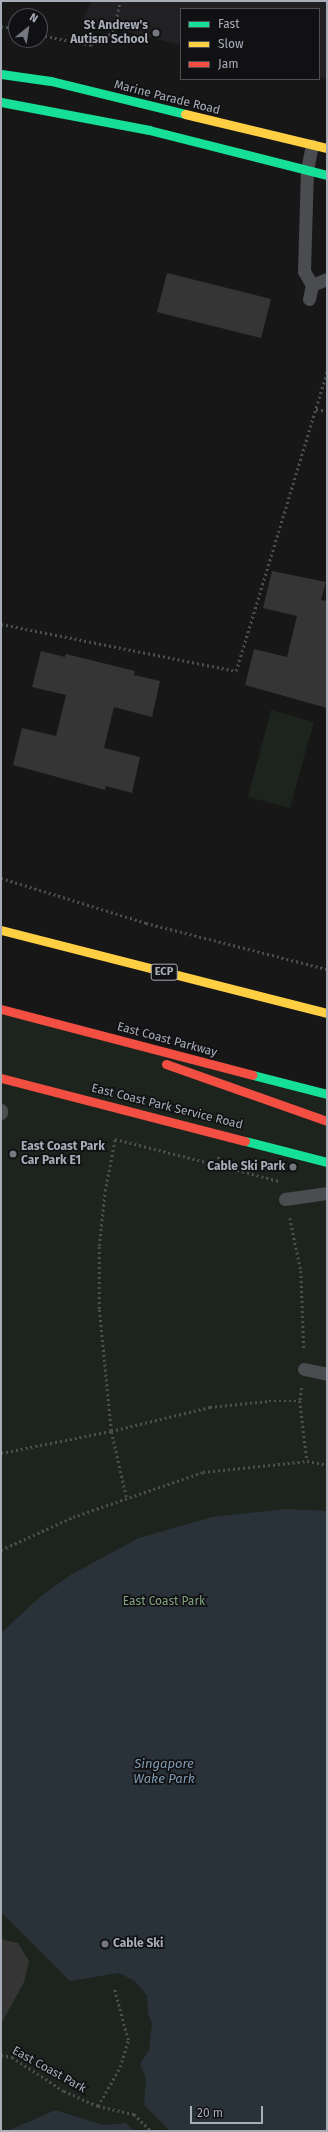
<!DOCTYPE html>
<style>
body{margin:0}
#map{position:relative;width:328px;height:2132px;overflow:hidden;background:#171717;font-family:"Fira Sans",sans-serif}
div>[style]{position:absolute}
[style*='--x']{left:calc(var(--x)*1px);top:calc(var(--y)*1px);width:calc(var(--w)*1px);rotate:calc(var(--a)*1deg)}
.built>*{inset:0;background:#212123}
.green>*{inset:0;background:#1d241e}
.water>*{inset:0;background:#2a3239}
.building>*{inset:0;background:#353536}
.path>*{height:2.5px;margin-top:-1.25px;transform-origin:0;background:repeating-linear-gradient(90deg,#4d4e52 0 2px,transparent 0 5px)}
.lane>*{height:13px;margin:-6.5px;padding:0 6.5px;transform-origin:6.5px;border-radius:6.5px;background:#4b4c50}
.fast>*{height:9px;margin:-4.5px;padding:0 4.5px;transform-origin:4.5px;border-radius:4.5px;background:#16e098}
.slow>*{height:9px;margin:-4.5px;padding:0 4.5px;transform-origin:4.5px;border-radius:4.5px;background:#ffcf43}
.jam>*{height:9px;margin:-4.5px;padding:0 4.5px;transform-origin:4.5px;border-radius:4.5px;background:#f24e42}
.dots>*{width:11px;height:11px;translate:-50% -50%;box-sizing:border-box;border:2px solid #111113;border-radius:50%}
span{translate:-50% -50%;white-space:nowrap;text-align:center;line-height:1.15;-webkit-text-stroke:3.5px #111113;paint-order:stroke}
.shield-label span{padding:1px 3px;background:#111113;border:1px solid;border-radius:3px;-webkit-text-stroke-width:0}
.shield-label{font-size:11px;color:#a8adb8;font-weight:700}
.poi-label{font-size:12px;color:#a8adb8;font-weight:700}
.right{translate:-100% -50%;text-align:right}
.left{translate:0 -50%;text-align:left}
.street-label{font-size:12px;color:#a8adb8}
.park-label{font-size:12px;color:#7fa381}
.water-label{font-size:13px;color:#7f9bb3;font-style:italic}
.frame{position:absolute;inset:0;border:2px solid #a8adb8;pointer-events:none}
.legend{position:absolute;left:180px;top:8px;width:140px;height:72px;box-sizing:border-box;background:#111113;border:1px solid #4d4f55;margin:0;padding:5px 7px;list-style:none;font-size:12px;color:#a8adb8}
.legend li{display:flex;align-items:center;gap:8px;height:20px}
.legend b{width:20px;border:1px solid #4d4f55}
.north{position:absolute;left:8px;top:8px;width:40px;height:40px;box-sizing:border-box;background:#111113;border:1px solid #4d4f55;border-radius:50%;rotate:30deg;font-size:11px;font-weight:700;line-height:16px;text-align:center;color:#a8adb8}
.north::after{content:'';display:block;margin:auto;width:14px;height:18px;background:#757880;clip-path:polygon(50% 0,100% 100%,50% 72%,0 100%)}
.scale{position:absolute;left:190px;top:2106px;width:73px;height:18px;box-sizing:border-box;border:2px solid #a8adb8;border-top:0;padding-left:5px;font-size:12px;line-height:14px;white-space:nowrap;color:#a8adb8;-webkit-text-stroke:3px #111113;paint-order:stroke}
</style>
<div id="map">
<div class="built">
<div style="clip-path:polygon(92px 1px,327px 1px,327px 79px,319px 77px,319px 9px,181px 9px,181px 45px,82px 21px)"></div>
</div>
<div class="green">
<div style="clip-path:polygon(271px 710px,314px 722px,290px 808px,248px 797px)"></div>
<div style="clip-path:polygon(1px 1010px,327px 1094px,327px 2131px,134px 2131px,126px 2123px,104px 2125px,55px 2110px,7px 2131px,1px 2131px)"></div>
</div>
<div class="water">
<div style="clip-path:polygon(287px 1509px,327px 1511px,327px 2131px,170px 2131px,144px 2105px,146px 2079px,140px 2064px,149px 2050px,152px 2024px,148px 2014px,147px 1996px,135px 1981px,119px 1973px,70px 1981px,1px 1912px,1px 1633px,41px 1596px,72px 1574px,139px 1538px,212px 1517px)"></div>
<div style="clip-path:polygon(55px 2110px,104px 2125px,126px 2123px,134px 2131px,7px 2131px)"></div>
</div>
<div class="building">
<div style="clip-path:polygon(167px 273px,271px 299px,261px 338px,157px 312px)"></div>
<div style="clip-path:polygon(272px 571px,326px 582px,321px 600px,327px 601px,327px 708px,245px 685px,254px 649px,287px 657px,297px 616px,263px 608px)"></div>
<div style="clip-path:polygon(41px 651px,65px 657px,66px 654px,135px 671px,134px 675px,160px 681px,152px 717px,114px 707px,104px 748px,140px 757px,132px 793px,106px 786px,105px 790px,13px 765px,22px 728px,56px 736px,66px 695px,32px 687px)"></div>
<div style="clip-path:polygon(1px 1939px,18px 1943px,29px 1961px,24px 1982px,1px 2024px)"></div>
</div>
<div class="path">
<div style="--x:1;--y:26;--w:15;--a:11"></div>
<div style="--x:40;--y:35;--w:52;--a:11.1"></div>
<div style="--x:91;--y:45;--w:21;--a:-29"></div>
<div style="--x:109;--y:35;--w:11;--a:-56"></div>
<div style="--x:115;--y:26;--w:25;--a:-79"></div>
<div style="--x:316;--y:409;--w:11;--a:10"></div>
<div style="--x:1;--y:624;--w:240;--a:11.3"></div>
<div style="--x:236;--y:671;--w:313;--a:-73.1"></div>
<div style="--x:1;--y:878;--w:152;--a:17.2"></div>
<div style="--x:146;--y:923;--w:187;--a:14.3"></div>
<div style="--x:219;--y:1157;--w:8;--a:97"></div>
<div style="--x:218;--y:1165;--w:63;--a:14.7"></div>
<div style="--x:290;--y:1218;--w:54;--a:78.3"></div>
<div style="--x:301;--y:1271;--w:79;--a:87.8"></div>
<div style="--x:302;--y:1388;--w:13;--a:99"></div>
<div style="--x:300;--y:1401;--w:60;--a:83.3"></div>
<div style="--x:1;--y:1453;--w:112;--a:-11.3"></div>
<div style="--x:111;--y:1431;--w:102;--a:-13.6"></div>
<div style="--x:210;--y:1407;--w:59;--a:-5.8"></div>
<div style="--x:269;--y:1401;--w:31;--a:0"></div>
<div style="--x:126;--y:1497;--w:68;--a:-102.8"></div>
<div style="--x:111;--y:1431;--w:123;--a:-95.6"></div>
<div style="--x:99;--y:1309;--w:63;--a:-90"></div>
<div style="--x:99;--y:1246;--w:55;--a:-83.8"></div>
<div style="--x:105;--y:1191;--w:53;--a:-79.1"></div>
<div style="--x:115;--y:1139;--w:106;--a:14.2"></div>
<div style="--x:1;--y:1550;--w:79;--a:-24.6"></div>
<div style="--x:73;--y:1517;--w:138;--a:-19.1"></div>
<div style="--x:203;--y:1472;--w:105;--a:-6"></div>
<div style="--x:307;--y:1461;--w:20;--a:11"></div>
<div style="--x:1;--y:2055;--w:11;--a:10"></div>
<div style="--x:12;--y:2057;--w:62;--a:33.2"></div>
<div style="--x:64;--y:2091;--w:37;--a:24"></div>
<div style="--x:98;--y:2106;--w:37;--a:13"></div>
<div style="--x:134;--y:2114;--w:24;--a:45"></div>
<div style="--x:98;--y:2106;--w:45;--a:-60.6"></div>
<div style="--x:120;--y:2067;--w:28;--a:-73"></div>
<div style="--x:128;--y:2040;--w:54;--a:-105.1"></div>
</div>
<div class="lane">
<div style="--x:312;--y:285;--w:16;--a:-22"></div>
<div style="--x:309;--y:299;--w:14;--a:-78"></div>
<div style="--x:312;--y:285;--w:16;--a:-120"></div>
<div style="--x:304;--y:271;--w:101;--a:-88.3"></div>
<div style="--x:307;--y:170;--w:25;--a:-79"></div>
<div style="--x:1;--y:1110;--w:3;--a:90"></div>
<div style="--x:285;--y:1199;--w:42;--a:-8.1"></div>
<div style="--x:304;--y:1369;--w:24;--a:12"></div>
</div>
<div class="fast">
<div style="--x:1;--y:74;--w:50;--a:8"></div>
<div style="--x:51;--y:81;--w:138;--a:13.8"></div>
<div style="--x:1;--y:102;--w:151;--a:10.7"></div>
<div style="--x:149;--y:130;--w:184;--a:14.2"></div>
<div style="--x:253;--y:1075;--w:76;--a:14.4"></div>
<div style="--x:245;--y:1141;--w:85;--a:14.4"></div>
</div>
<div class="slow">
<div style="--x:185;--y:114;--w:146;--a:13.5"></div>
<div style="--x:1;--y:930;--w:336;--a:14.3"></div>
</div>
<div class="jam">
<div style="--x:1;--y:1009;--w:260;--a:14.7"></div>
<div style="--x:166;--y:1064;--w:171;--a:19.5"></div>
<div style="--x:1;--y:1078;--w:252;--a:14.5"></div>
</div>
<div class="dots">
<div style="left:156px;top:33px;background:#757880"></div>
<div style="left:13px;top:1154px;background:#757880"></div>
<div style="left:293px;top:1167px;background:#757880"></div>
<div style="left:105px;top:1944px;background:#757880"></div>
</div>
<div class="shield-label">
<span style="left:164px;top:972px">ECP</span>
</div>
<div class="poi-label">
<span class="right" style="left:148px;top:33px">St Andrew's<br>Autism School</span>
<span class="left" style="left:21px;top:1154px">East Coast Park<br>Car Park E1</span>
<span class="right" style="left:285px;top:1167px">Cable Ski Park</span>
<span class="left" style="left:113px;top:1944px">Cable Ski</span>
</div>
<div class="street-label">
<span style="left:167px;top:98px;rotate:14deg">Marine Parade Road</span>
<span style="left:167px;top:1040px;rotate:15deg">East Coast Parkway</span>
<span style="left:167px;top:1107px;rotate:14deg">East Coast Park Service Road</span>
<span style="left:49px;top:2070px;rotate:29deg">East Coast Park</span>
</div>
<div class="park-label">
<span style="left:164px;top:1602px">East Coast Park</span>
</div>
<div class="water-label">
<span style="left:164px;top:1772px">Singapore<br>Wake Park</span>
</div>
<div class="frame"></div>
<ul class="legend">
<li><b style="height:5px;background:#16e098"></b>Fast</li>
<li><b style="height:5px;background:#ffcf43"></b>Slow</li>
<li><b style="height:5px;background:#f24e42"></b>Jam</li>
</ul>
<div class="north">N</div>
<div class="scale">20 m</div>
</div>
